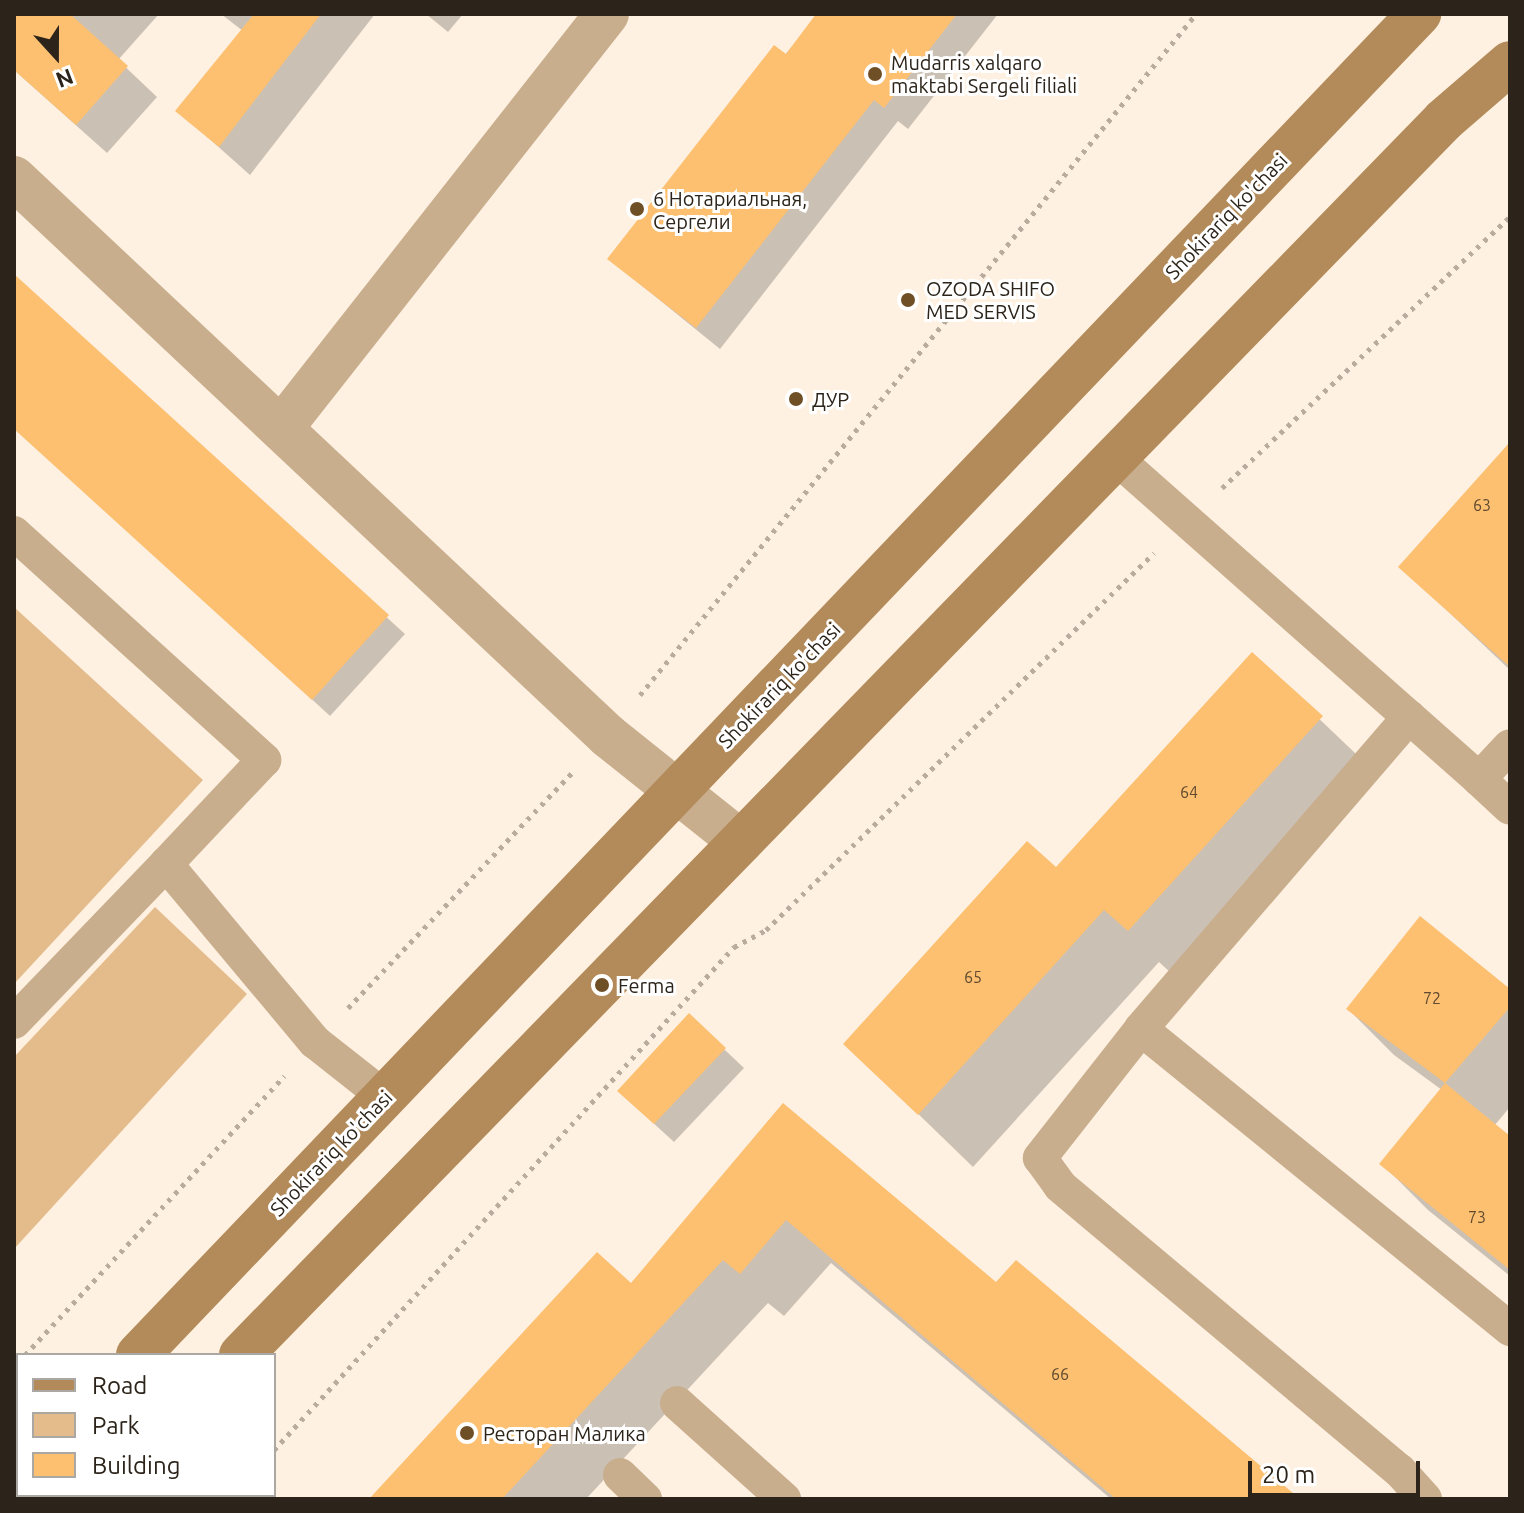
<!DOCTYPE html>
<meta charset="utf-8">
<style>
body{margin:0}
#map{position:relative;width:1524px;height:1513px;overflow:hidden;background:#fef1e1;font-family:Ubuntu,sans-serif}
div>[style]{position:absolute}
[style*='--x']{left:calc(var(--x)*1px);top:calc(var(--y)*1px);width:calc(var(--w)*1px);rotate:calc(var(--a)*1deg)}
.green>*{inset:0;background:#e4bb8a}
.shadow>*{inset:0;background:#0003}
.building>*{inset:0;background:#fdbf70}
.path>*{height:5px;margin-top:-2.5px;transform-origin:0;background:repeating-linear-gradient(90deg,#b7ac9e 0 4px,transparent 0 10px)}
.service>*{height:34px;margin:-17px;padding:0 17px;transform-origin:17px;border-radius:17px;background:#c9ae8e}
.minor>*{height:44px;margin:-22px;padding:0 22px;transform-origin:22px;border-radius:22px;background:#c9ae8e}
.secondary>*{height:44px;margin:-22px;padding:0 22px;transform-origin:22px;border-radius:22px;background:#b38b5a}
.dots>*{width:22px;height:22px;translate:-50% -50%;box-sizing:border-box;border:4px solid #fff;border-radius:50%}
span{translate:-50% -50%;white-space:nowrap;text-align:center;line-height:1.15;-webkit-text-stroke:6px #fff;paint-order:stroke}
.number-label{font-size:16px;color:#604b30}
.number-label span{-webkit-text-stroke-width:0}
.poi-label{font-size:20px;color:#2c241a}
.left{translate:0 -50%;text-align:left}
.street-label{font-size:20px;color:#2c241a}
.frame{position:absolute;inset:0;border:16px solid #2c241a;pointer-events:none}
.legend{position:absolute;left:16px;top:1353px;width:260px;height:144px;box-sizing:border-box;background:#fff;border:2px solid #aba7a3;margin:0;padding:10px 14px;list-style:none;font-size:24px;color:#2c241a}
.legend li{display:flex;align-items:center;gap:16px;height:40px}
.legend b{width:40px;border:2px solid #aba7a3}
.north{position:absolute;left:16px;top:16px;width:80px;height:80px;-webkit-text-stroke:6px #fff;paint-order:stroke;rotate:159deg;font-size:22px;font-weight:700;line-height:32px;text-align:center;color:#2c241a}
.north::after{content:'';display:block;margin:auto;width:28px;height:36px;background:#2c241a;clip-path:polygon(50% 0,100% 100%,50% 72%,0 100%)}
.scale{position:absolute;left:1248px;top:1461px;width:172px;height:36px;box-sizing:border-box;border:4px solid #2c241a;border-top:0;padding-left:10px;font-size:24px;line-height:28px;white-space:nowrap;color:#2c241a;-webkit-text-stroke:6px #fff;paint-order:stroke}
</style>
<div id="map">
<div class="green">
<div style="clip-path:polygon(14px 607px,203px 780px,14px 984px)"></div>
<div style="clip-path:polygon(155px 907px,247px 994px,14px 1249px,14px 1057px)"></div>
</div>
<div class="shadow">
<div style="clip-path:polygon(14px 14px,159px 14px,118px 60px,157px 97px,107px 153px,14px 70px)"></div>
<div style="clip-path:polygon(221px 14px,375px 14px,250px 175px,178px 111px,243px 31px)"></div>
<div style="clip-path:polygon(426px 14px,463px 14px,448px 32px)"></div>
<div style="clip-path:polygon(820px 14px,998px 14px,908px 129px,898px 121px,720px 349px,609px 259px)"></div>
<div style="clip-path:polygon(14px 278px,405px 634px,330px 716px,14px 426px)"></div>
<div style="clip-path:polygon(1510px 445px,1510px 670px,1401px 567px)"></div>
<div style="clip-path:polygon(1252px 655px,1375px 772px,1183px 984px,1159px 962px,973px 1167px,846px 1044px,1056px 870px)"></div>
<div style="clip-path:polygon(1510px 992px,1510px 1107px,1494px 1126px,1510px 1138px,1510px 1276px,1428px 1210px,1382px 1164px,1442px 1090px,1394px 1055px,1348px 1009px)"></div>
<div style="clip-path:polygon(689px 1016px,744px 1068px,674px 1142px,639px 1110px)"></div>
<div style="clip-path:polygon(784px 1106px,996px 1285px,1296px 1499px,1111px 1499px,831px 1263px,784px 1316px,768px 1303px,586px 1499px,372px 1499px,631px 1286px)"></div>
</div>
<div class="building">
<div style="clip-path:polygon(14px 14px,70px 14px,128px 66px,76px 125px,14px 70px)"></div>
<div style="clip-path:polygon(254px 14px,321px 14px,219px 147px,175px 111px)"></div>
<div style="clip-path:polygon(816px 14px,957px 14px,884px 108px,874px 100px,696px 328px,607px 259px,774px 45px,786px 54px)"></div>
<div style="clip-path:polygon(14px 274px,389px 615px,312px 700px,14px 429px)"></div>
<div style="clip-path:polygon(1510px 442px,1510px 667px,1398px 567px)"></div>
<div style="clip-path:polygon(1252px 652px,1323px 716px,1128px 931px,1104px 910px,918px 1115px,843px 1044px,1027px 841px,1056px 867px)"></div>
<div style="clip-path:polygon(1420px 916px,1510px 989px,1510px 1007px,1445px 1083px,1346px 1009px)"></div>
<div style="clip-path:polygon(689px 1013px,726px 1048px,654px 1124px,617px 1091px)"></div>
<div style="clip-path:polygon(1445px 1083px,1510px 1136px,1510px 1270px,1379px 1164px)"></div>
<div style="clip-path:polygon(783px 1103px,996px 1282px,1016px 1260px,1300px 1499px,1116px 1499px,786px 1220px,740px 1274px,723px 1260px,502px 1499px,369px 1499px,597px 1252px,631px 1283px)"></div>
</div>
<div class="path">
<div style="--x:1222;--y:488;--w:395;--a:-43.3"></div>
<div style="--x:640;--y:695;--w:879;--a:-50.77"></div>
<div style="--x:348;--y:1008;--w:326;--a:-46.4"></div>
<div style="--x:25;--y:1355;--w:381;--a:-47.1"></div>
<div style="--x:14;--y:1367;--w:6;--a:-45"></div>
<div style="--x:274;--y:1450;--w:682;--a:-47.56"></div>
<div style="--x:734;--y:947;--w:36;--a:-28"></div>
<div style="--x:766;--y:930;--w:541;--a:-44.18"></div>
<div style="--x:229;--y:1499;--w:5;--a:-53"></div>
</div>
<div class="service">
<div style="--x:1116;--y:458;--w:391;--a:41.5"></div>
<div style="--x:1409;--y:717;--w:411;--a:130.7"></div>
<div style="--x:1141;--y:1029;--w:164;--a:128.1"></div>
<div style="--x:1040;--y:1158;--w:34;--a:54"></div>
<div style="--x:1060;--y:1186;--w:442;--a:40"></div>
<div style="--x:1399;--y:1470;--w:39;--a:48"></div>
<div style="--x:14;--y:533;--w:338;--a:42.2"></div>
<div style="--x:264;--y:760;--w:143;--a:133.3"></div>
<div style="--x:166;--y:864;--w:232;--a:50.1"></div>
<div style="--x:315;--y:1042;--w:89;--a:38.2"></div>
<div style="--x:1409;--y:717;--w:94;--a:41.5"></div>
<div style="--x:1479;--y:779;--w:45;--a:-46.8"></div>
<div style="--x:1479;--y:779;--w:42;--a:43.1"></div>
<div style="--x:14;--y:1022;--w:219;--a:-46.1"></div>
<div style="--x:1141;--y:1029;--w:476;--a:39.1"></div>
<div style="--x:677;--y:1403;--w:144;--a:41.9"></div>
<div style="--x:620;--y:1475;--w:35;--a:44"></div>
</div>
<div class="minor">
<div style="--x:14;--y:178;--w:815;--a:43.21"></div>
<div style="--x:608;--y:736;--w:170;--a:38.6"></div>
<div style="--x:283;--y:426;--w:524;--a:-51.82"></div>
</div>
<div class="secondary">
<div style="--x:138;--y:1355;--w:1855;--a:-46.31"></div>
<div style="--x:241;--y:1355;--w:1724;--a:-45.75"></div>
<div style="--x:1444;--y:120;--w:87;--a:-40.8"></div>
<div style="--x:14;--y:1485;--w:6;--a:-45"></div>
<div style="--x:100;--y:1499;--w:6;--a:-45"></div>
</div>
<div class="dots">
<div style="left:875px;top:74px;background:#6f4f25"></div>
<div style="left:637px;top:209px;background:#6f4f25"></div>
<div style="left:908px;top:300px;background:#6f4f25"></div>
<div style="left:796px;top:399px;background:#6f4f25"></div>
<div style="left:602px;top:985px;background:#6f4f25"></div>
<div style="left:467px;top:1433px;background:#6f4f25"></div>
</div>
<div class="number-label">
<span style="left:1482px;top:505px">63</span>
<span style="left:1189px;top:792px">64</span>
<span style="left:973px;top:977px">65</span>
<span style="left:1432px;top:998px">72</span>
<span style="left:1477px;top:1217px">73</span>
<span style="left:1060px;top:1374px">66</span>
</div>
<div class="poi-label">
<span class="left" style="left:891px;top:74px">Mudarris xalqaro<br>maktabi Sergeli filiali</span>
<span class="left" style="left:653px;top:210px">6 Нотариальная,<br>Сергели</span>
<span class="left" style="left:926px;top:300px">OZODA SHIFO<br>MED SERVIS</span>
<span class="left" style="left:812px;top:399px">ДУР</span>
<span class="left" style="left:618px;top:985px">Ferma</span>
<span class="left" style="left:483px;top:1433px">Ресторан Малика</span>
</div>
<div class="street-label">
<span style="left:1226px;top:216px;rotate:-46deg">Shokirariq ko'chasi</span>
<span style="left:779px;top:685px;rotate:-46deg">Shokirariq ko'chasi</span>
<span style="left:331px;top:1153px;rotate:-46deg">Shokirariq ko'chasi</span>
</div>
<div class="frame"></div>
<ul class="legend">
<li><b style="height:10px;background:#b38b5a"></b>Road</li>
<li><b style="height:22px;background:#e4bb8a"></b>Park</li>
<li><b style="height:22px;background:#fdbf70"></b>Building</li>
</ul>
<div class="north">N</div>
<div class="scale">20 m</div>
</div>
